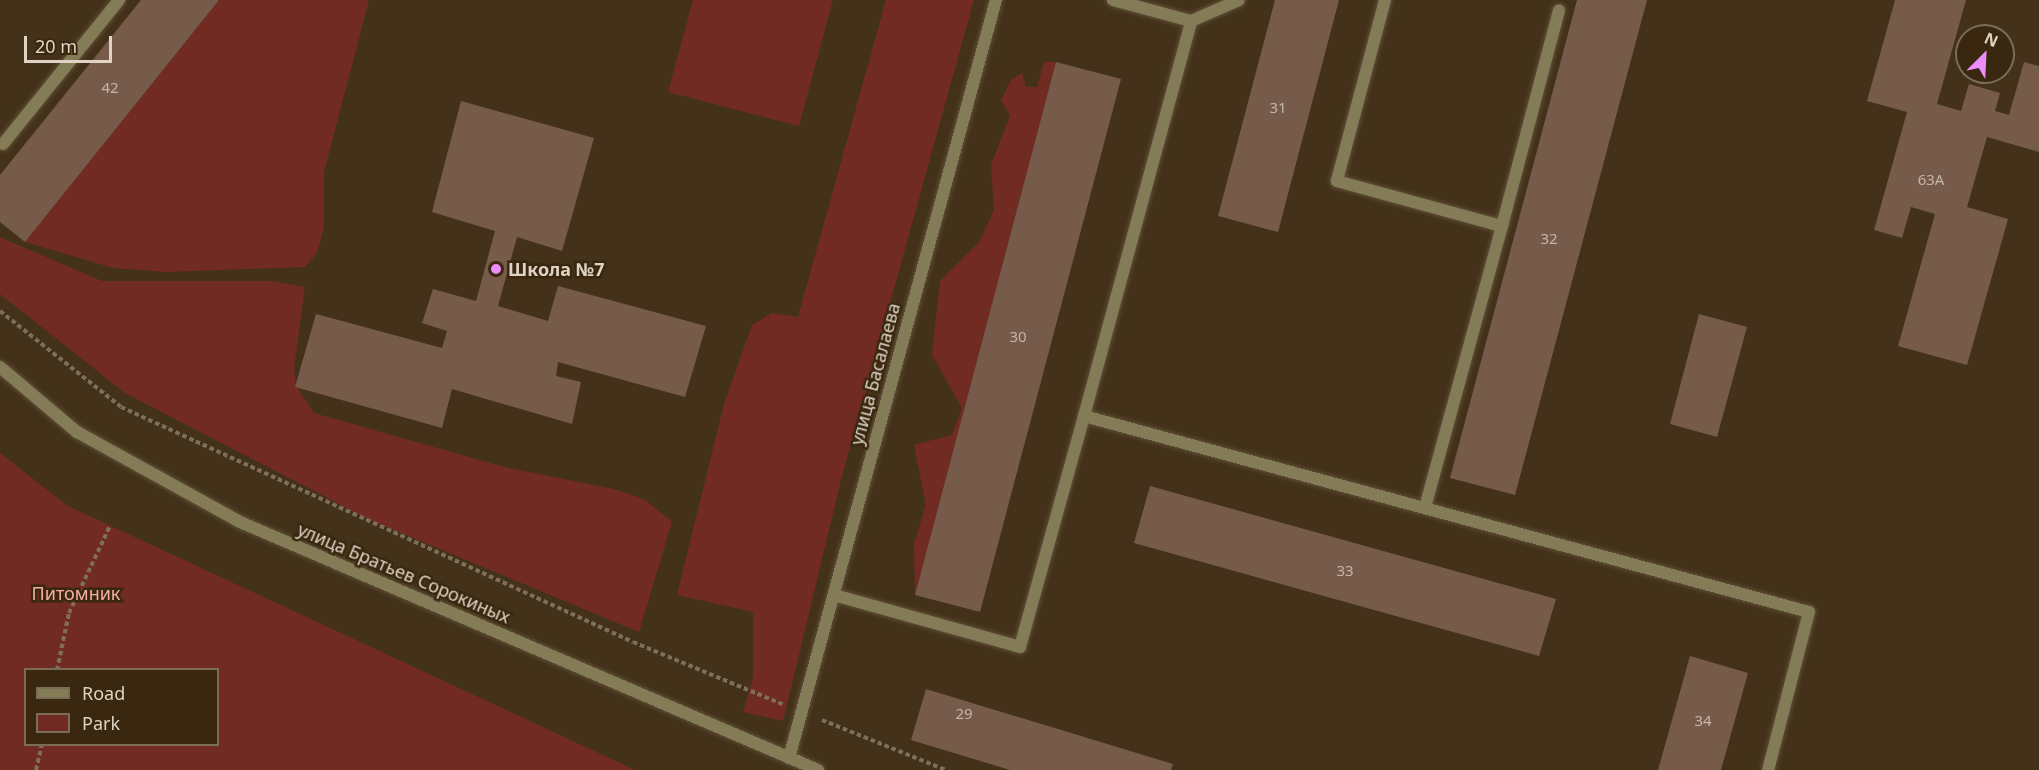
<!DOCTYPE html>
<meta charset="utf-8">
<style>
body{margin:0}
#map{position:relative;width:2039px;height:770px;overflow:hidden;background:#433219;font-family:"Noto Sans",sans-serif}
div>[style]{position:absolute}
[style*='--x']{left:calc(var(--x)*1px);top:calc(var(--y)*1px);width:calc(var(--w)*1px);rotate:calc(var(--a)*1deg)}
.green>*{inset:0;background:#722b23}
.building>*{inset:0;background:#775b4a}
.path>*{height:4px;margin-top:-2px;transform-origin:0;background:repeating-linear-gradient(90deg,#7e6f5a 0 4.5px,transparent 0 7.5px)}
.roads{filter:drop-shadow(0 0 2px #5f4f38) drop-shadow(0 0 2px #5f4f38)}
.service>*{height:12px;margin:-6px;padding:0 6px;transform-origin:6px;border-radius:6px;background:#847c57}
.tertiary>*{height:12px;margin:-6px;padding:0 6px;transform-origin:6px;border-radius:6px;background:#847c57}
.dots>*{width:16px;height:16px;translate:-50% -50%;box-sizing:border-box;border:3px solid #39280f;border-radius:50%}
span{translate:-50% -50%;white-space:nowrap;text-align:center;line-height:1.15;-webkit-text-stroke:5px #39280f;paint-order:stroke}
.number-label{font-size:15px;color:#c4b5a6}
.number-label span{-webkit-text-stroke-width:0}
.poi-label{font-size:18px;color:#ded3c5;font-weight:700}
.left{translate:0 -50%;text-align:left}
.street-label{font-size:18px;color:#ded3c5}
.park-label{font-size:18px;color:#f7aea1}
.legend{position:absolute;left:24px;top:668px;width:195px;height:78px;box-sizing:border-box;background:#39280f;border:2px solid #7b6c58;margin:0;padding:8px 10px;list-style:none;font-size:18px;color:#ded3c5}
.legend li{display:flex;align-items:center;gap:12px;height:30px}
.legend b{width:30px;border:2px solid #7b6c58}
.north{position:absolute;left:1955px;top:24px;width:60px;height:60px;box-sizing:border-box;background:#39280f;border:2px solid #7b6c58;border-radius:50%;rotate:24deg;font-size:16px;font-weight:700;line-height:24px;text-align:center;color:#ded3c5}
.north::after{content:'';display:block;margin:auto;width:21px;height:27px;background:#eb8dfc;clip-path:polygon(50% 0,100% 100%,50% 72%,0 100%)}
.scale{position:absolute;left:24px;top:36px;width:88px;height:27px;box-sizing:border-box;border:3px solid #ded3c5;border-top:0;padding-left:8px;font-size:18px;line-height:21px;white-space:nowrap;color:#ded3c5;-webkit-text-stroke:4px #39280f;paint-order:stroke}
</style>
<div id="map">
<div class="green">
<div style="clip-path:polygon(219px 0,369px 0,324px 172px,324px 227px,317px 253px,305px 267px,166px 272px,113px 268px,25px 242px)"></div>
<div style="clip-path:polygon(693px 0,833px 0,799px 126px,668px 92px)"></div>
<div style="clip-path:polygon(886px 0,974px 0,841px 480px,783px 721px,743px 712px,753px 678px,753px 612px,677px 595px,724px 404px,752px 325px,772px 313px,798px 317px)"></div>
<div style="clip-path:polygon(1044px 62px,1056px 62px,915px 595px,914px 543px,926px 505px,914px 445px,952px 435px,962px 408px,932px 355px,940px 281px,980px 241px,994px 210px,991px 165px,1010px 116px,1001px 100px,1011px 80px,1022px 73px,1026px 87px,1037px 87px)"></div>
<div style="clip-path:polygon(0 237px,102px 281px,271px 281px,305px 287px,294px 369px,296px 385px,314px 413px,504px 467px,614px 489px,644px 499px,672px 522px,639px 632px,370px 520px,125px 393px,0 294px)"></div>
<div style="clip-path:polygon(evenodd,0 453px,68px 506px,635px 770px,0 770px,0 453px,26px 670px,218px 670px,218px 744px,26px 744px,26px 670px)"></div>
</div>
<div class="building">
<div style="clip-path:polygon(141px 0,219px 0,25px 242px,0 222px,0 175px)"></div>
<div style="clip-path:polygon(1275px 0,1339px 0,1278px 232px,1218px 216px)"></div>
<div style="clip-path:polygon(1577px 0,1647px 0,1515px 495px,1450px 478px)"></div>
<div style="clip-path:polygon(1895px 0,1966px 0,1937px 104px,1961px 111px,1969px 84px,2000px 93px,1995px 111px,2009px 115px,2024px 62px,2039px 66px,2039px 152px,1987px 137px,1967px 207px,2008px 219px,1967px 365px,1898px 346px,1935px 214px,1911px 207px,1902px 238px,1874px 230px,1907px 112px,1867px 101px)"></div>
<div style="clip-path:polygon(1056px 62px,1121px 79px,980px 612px,915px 595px)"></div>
<div style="clip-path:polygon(461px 101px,594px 138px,562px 251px,517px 237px,498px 306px,548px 321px,558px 286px,706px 326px,685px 397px,558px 362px,556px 376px,581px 382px,572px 424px,452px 389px,442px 428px,295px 387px,316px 314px,442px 348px,447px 331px,422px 323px,433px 289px,476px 301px,495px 231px,432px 212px)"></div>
<div style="clip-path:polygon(1699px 314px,1747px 327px,1717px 437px,1670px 424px)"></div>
<div style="clip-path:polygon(1150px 486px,1556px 599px,1539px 656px,1134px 543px)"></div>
<div style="clip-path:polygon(1690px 656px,1748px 673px,1721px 770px,1658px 770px)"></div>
<div style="clip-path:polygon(926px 689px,1173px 764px,1171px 770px,1010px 770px,911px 740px)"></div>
</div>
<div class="path">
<div style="--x:0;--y:311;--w:154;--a:38.4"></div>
<div style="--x:121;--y:407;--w:563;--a:24.65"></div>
<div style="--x:633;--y:642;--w:164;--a:22.6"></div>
<div style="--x:57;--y:670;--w:58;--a:-78.1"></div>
<div style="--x:69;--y:613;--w:96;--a:-64.8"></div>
<div style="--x:822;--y:720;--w:134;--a:22"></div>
<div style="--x:36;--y:770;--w:27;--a:-77"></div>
</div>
<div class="roads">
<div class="service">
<div style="--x:1385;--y:0;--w:187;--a:104.9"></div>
<div style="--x:1337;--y:181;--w:171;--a:15.3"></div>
<div style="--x:1502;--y:226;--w:292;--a:105.3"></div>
<div style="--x:1191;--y:21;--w:52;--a:-23.6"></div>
<div style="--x:3;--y:144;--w:185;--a:-51.1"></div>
<div style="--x:1502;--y:226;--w:223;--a:-75.2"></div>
<div style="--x:1084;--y:416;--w:409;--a:-74.8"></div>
<div style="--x:1191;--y:21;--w:81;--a:-164.9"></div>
<div style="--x:834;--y:595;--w:193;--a:15.6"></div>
<div style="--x:1020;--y:647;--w:240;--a:-74.5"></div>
<div style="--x:1084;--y:416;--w:751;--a:15.13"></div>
<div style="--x:1809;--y:612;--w:163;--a:104.5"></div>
</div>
<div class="tertiary">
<div style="--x:0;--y:367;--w:101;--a:40.2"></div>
<div style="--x:77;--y:432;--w:186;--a:28.9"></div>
<div style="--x:240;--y:522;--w:629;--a:23.22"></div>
<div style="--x:789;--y:758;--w:786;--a:-74.73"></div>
</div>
</div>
<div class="dots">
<div style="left:496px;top:269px;background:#eb8dfc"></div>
</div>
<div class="number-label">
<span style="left:110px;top:88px">42</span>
<span style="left:1278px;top:108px">31</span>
<span style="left:1931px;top:180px">63А</span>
<span style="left:1549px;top:239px">32</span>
<span style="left:1018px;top:337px">30</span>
<span style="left:1345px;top:571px">33</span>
<span style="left:964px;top:714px">29</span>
<span style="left:1703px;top:721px">34</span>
</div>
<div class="poi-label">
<span class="left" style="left:508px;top:269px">Школа №7</span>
</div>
<div class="street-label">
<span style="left:875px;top:374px;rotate:-75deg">улица Басалаева</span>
<span style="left:404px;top:573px;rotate:23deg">улица Братьев Сорокиных</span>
</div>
<div class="park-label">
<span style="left:76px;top:593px">Питомник</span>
</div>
<ul class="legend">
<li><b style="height:8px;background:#847c57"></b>Road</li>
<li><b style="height:16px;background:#722b23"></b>Park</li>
</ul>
<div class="north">N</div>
<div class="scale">20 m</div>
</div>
